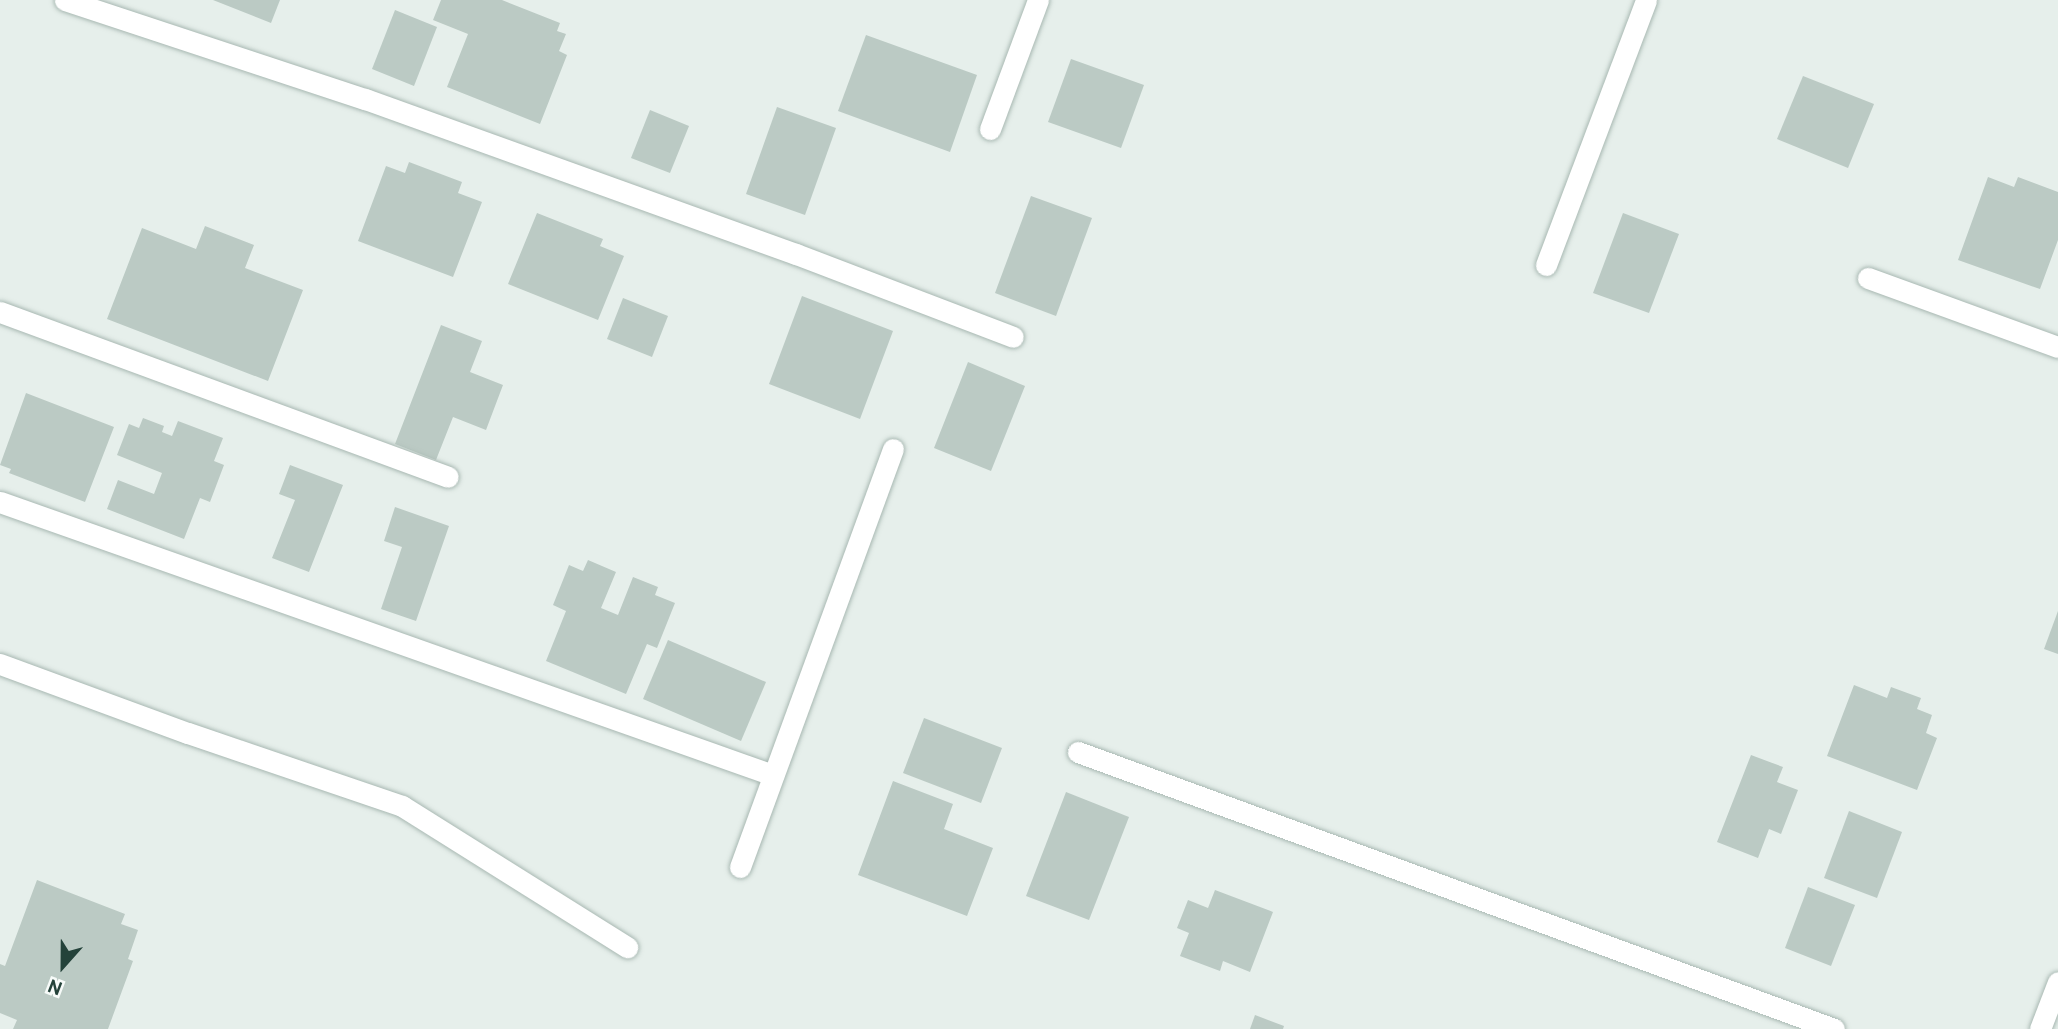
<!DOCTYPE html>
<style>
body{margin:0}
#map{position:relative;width:2058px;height:1029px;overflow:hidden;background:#e6efeb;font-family:Overpass,sans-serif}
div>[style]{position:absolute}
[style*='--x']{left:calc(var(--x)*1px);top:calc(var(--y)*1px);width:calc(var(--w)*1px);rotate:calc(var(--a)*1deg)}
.building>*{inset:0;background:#bbcac4}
.roads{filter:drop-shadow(0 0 2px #a8b8b2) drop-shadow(0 0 2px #a8b8b2)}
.minor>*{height:21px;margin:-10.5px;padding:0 10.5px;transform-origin:10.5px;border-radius:10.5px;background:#fff}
span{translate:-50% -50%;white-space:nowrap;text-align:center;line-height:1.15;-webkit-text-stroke:6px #f7fbf9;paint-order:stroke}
.north{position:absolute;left:28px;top:931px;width:70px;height:70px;-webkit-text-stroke:5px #f7fbf9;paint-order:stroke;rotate:201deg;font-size:19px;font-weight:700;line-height:28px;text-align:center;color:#24423a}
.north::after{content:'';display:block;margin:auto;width:24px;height:32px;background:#24423a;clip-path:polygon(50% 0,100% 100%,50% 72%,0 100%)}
</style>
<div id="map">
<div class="building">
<div style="clip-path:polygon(213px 0,280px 0,271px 23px)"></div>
<div style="clip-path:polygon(441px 0,502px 0,560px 23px,557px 31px,566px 34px,559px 51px,567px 55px,540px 124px,447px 87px,468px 34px,433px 20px)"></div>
<div style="clip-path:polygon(395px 10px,437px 27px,414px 86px,372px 69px)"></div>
<div style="clip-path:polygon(866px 35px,977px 75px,950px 152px,838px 111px)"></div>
<div style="clip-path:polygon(1071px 59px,1144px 85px,1121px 148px,1048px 122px)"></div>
<div style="clip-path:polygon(1803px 76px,1874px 104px,1848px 168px,1777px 139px)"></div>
<div style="clip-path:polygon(777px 107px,836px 128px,805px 215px,746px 194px)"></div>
<div style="clip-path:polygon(650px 110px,689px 126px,670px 173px,631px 158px)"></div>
<div style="clip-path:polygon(409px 162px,462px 182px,458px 193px,482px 202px,453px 277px,358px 241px,386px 166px,405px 173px)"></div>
<div style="clip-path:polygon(1988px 177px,2014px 187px,2018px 177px,2058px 192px,2058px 240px,2040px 289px,1958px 260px)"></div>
<div style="clip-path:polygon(1031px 196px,1092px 218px,1056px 316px,995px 293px)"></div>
<div style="clip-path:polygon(537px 213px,603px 239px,600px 246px,624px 256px,598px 320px,508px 284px)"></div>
<div style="clip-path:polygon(1623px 213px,1679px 234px,1649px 313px,1593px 293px)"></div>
<div style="clip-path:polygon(205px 226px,254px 245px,245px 268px,303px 290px,268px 381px,107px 319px,142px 228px,196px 249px)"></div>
<div style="clip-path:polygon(802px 296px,893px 331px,860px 419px,769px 384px)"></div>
<div style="clip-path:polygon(623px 298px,668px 316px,652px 357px,607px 339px)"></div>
<div style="clip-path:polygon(441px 325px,482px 341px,470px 372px,503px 385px,486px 430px,453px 417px,436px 460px,395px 444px)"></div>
<div style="clip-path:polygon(968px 362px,1025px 386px,991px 471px,934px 448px)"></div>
<div style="clip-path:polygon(26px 393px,114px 427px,85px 502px,9px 473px,11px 469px,0 465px)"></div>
<div style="clip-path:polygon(143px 418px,164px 426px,162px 432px,172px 436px,178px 421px,223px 438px,214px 461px,224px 465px,210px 502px,200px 498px,184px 539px,107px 509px,118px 480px,154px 494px,162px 473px,117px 455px,129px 424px,139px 428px)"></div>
<div style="clip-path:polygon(290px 465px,343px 485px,309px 572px,272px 558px,295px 500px,279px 494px)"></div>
<div style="clip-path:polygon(395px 507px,449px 526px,416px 621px,381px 609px,402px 547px,384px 541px)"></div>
<div style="clip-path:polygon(588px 560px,616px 572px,601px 608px,618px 615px,633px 577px,658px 587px,655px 595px,675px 603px,657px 648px,647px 644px,626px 694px,546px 661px,566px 611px,553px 605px,569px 565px,583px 571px)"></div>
<div style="clip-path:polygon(2058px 611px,2058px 654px,2044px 649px)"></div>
<div style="clip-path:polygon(668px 640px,766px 682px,741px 741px,643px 699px)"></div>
<div style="clip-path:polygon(1854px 685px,1887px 698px,1891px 687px,1921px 698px,1917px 709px,1932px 715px,1926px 733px,1937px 738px,1917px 790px,1827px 756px)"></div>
<div style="clip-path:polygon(924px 718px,1002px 748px,981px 803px,903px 773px)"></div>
<div style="clip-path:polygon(1751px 755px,1783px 767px,1777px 782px,1798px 790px,1781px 834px,1769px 829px,1758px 858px,1717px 842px)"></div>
<div style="clip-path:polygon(893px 781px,953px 804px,944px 829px,993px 848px,967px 916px,858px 875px)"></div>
<div style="clip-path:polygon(1066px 792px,1129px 817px,1089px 920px,1026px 896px)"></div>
<div style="clip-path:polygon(1849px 811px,1902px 832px,1877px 898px,1824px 878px)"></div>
<div style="clip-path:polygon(37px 880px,125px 914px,121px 924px,138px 930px,128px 959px,133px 961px,108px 1029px,13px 1029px,17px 1020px,0 1013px,0 964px,5px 966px)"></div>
<div style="clip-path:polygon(1808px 887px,1855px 905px,1831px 966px,1785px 948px)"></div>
<div style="clip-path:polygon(1215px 890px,1273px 912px,1250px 972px,1223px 961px,1220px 971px,1180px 956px,1189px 933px,1177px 928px,1188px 900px,1208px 908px)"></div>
<div style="clip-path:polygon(1255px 1015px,1284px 1026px,1283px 1029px,1250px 1029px)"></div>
</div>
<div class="roads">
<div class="minor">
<div style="--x:65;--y:0;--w:316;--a:18.3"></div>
<div style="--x:365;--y:99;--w:458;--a:19.8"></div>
<div style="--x:796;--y:254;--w:232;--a:20.9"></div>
<div style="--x:990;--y:129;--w:138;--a:-69.6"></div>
<div style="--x:1546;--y:265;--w:283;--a:-69.3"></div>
<div style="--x:1868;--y:278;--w:202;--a:20"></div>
<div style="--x:0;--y:312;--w:477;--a:20.2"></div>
<div style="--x:0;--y:502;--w:820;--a:19.45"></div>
<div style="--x:0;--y:664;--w:200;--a:20.2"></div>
<div style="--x:188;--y:733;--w:226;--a:18.8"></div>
<div style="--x:402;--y:806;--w:266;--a:32.1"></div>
<div style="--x:1078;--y:752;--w:805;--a:20.12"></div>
<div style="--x:740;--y:867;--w:445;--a:-69.9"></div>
<div style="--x:2040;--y:1029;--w:50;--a:-69"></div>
</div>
</div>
<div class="north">N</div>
</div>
